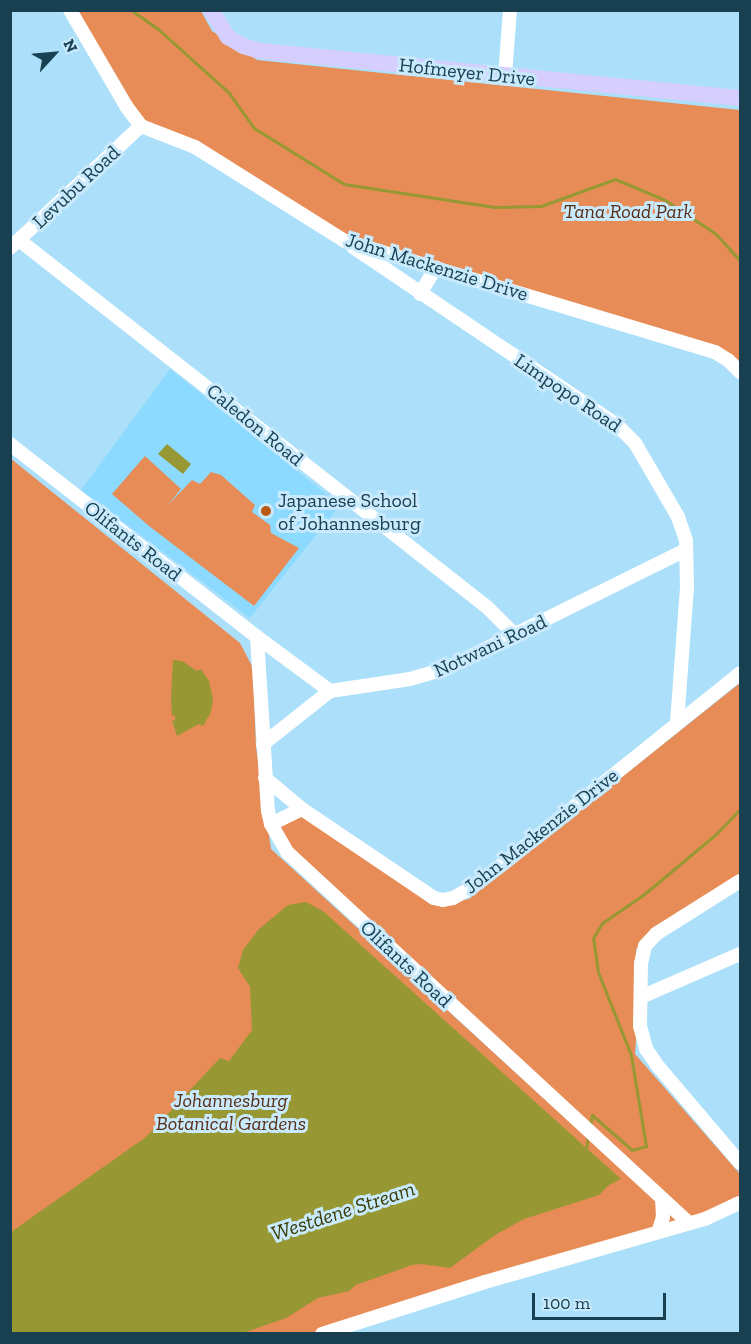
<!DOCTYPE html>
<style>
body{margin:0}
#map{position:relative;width:751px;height:1344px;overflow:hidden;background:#ace0fa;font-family:"Zilla Slab",serif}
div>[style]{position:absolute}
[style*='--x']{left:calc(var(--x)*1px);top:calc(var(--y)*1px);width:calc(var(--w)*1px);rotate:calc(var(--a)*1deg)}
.built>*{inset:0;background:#8cdaff}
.green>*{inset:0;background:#e78c56}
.water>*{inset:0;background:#979833}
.stream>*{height:3px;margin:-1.5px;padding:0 1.5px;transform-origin:1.5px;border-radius:1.5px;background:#979833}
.minor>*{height:14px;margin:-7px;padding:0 7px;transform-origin:7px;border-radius:7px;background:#fff}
.major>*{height:16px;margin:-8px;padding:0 8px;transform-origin:8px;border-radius:8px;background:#d5cefe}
.dots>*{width:16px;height:16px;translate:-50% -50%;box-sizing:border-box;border:3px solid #c9eafc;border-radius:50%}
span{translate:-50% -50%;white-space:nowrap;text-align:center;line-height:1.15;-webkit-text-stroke:6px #c9eafc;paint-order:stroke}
.street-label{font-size:20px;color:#184051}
.park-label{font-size:20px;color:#582d13;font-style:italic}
.poi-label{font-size:20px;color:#184051}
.left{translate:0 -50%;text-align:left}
.water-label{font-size:21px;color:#3a3a01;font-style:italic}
.frame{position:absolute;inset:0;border:12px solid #184051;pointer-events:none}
.north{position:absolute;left:24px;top:24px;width:60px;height:60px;-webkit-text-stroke:4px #c9eafc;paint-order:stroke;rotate:64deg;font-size:16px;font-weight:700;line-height:24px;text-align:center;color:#184051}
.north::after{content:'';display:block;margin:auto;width:21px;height:27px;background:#184051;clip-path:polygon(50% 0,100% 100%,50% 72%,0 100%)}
.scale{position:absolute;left:532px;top:1293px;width:134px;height:27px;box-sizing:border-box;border:3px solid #184051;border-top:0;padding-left:8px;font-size:18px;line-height:21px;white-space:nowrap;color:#184051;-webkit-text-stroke:4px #c9eafc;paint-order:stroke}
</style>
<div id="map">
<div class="built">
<div style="clip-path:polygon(170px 369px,340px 505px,250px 618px,81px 490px)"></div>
</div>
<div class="green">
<div style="clip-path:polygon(77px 11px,201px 11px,212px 31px,257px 60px,740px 110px,740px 375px,720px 356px,345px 245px,209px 151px,143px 125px)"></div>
<div style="clip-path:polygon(145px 456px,181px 489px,167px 506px,192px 480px,200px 484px,211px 472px,221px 475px,255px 505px,252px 512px,270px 525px,271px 533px,299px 548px,254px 606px,149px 526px,112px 494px)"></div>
<div style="clip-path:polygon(10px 458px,240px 643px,253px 668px,256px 747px,271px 849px,679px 1222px,329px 1333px,11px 1333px)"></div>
<div style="clip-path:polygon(740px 683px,740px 885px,636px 949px,639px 1000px,635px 1054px,740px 1174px,740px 1198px,689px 1219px,295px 855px,278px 827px,305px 815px,435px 905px,469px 899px)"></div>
</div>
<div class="water">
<div style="clip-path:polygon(167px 444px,191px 464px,183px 474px,158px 454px)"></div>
<div style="clip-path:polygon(173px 660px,182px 661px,197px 671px,201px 669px,209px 681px,213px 699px,211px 712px,203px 726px,199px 724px,177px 736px,172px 721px,175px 720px,175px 715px,172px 716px,171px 698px)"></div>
<div style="clip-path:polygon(306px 902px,323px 911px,621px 1179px,609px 1185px,599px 1195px,524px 1219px,495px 1235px,450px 1268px,421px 1264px,412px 1265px,356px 1285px,349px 1291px,318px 1298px,286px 1318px,243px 1333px,11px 1333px,11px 1232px,146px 1137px,220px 1058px,229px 1061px,252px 1030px,250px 987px,238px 968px,243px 950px,259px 929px,288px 905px)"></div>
</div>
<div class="stream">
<div style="--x:131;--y:10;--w:33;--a:35"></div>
<div style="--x:158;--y:29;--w:96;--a:42"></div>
<div style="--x:229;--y:93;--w:43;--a:54.5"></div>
<div style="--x:254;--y:128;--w:106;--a:31.9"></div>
<div style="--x:344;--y:184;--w:152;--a:8.7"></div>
<div style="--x:494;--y:207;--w:47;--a:-1.2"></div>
<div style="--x:541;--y:206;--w:79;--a:-20"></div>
<div style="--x:615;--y:179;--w:54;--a:22.8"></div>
<div style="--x:665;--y:200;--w:61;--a:33.7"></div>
<div style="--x:716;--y:234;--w:36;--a:48"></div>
<div style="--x:590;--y:1126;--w:11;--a:-80"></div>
<div style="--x:592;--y:1115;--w:53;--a:41.2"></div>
<div style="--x:632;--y:1150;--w:15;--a:-16"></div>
<div style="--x:646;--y:1146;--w:92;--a:-99.4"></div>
<div style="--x:631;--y:1055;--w:89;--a:-111.7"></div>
<div style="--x:598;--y:972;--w:34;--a:-98"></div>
<div style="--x:593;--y:938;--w:17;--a:-59"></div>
<div style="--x:602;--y:923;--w:50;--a:-34.3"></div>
<div style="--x:643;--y:895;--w:95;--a:-39.9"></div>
<div style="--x:716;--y:834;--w:35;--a:-46"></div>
<div style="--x:586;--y:1150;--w:14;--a:-82"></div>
</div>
<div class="minor">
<div style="--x:70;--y:10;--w:111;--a:59.7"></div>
<div style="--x:126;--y:106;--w:25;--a:53"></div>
<div style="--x:141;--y:126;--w:58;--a:21.3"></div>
<div style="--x:195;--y:147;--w:177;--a:32.1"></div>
<div style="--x:345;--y:241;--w:386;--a:16.7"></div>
<div style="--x:715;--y:352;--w:15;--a:32"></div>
<div style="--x:728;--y:360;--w:17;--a:45"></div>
<div style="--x:505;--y:76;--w:66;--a:-85.7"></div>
<div style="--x:19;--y:240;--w:595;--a:38.1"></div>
<div style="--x:487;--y:607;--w:40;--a:45"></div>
<div style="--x:353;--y:247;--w:318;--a:34"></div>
<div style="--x:617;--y:425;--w:25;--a:45"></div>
<div style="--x:635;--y:443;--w:86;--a:59.8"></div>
<div style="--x:678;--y:517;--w:24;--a:71"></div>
<div style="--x:686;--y:540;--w:47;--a:88.8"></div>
<div style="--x:687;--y:587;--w:136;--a:94.2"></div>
<div style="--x:10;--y:248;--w:179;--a:-43"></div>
<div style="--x:420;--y:294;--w:31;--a:-59"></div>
<div style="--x:10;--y:444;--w:313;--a:38"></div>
<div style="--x:257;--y:637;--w:174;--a:86.4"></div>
<div style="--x:268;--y:811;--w:13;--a:77"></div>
<div style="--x:271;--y:824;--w:34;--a:60"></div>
<div style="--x:288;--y:853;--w:546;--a:42.7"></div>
<div style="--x:257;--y:637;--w:91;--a:36.5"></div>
<div style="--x:263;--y:744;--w:85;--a:-38.3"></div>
<div style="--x:330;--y:691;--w:81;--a:-8.5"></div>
<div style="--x:410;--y:679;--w:36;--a:-16"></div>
<div style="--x:445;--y:669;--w:269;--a:-26.3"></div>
<div style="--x:265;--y:778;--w:48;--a:40"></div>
<div style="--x:271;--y:824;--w:34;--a:-26"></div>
<div style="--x:302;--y:809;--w:159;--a:34"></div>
<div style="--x:434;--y:898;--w:9;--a:13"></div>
<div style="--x:443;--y:900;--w:10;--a:-11"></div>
<div style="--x:453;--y:898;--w:21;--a:-29"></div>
<div style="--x:471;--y:888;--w:41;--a:-37.1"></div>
<div style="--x:504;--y:863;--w:303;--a:-38.8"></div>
<div style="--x:740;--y:881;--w:99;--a:147.8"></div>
<div style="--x:656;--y:934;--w:16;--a:133"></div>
<div style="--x:645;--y:946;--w:17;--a:103"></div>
<div style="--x:641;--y:963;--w:63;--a:90.9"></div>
<div style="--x:640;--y:1026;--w:24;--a:75"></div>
<div style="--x:646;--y:1049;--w:19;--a:55"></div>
<div style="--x:657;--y:1065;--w:128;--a:49.7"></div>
<div style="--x:641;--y:997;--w:108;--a:-23.5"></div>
<div style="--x:659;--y:1230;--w:14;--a:-73"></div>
<div style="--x:663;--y:1217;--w:18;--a:-93"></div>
<div style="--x:322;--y:1334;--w:171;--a:-17.7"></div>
<div style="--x:485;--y:1282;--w:229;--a:-16"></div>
<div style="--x:705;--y:1219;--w:38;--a:-25"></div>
</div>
<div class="major">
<div style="--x:211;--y:10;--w:32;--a:58"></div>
<div style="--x:228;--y:37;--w:17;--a:31"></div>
<div style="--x:243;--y:46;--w:19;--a:16"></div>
<div style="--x:261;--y:51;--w:481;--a:5.6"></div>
</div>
<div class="dots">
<div style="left:266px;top:511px;background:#b95913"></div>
</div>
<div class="street-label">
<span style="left:467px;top:72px;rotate:6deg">Hofmeyer Drive</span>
<span style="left:76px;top:187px;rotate:-43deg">Levubu Road</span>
<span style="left:437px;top:267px;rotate:17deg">John Mackenzie Drive</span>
<span style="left:568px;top:393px;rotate:34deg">Limpopo Road</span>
<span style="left:255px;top:425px;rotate:39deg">Caledon Road</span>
<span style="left:133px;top:541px;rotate:38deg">Olifants Road</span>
<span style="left:490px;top:646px;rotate:-25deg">Notwani Road</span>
<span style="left:541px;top:831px;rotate:-38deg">John Mackenzie Drive</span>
<span style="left:406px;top:964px;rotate:43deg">Olifants Road</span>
</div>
<div class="park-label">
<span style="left:628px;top:211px">Tana Road Park</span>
<span style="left:231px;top:1112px">Johannesburg<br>Botanical Gardens</span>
</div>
<div class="poi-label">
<span class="left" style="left:278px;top:512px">Japanese School<br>of Johannesburg</span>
</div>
<div class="water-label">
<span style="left:343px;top:1211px;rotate:-18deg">Westdene Stream</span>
</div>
<div class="frame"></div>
<div class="north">N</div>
<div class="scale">100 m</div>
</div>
